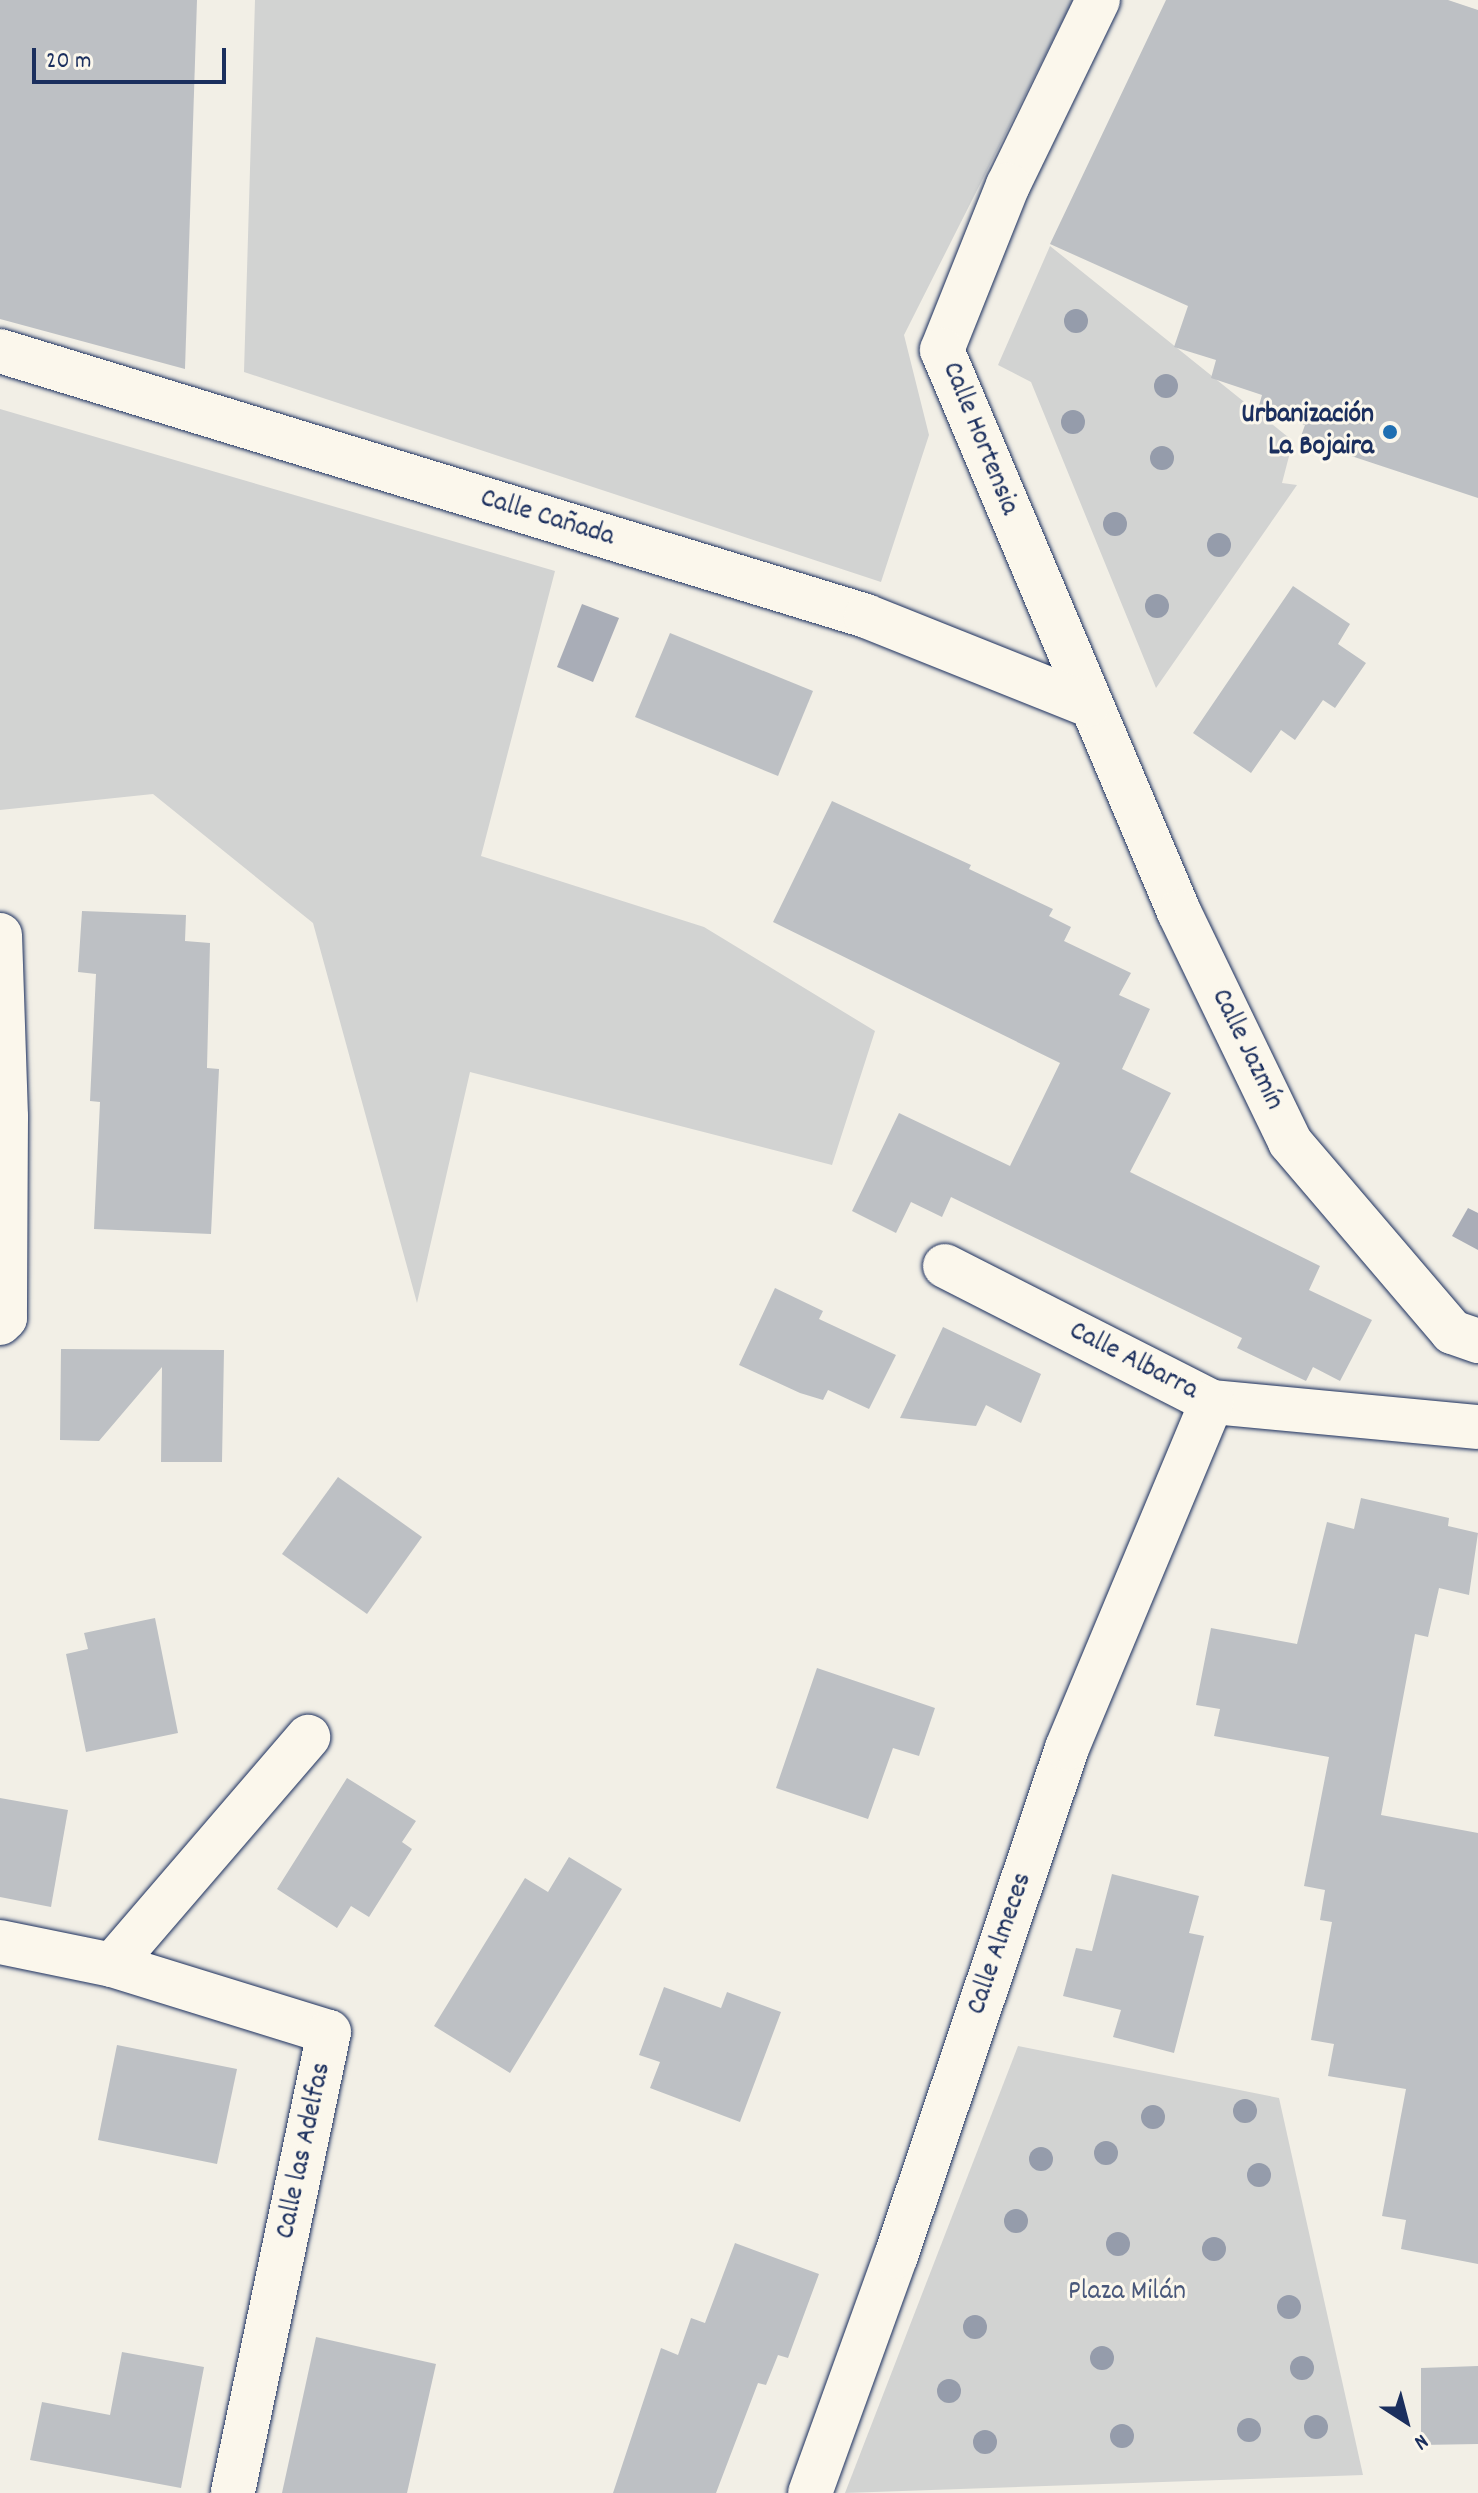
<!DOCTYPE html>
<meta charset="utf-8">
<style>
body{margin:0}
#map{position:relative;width:1478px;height:2493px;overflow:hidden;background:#f2efe6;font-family:Dekko,sans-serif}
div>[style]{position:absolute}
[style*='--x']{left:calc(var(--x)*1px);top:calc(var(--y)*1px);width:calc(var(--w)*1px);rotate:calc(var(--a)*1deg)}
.green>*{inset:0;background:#d2d3d2}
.water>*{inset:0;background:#a9adb7}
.building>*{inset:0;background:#bdc0c4}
.roads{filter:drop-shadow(0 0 2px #1b2f5e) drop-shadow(0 0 2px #1b2f5e)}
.minor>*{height:44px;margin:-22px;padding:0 22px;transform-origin:22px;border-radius:22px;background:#fbf7ec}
.trees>*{width:24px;height:24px;margin:-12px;border-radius:50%;background:#959cab}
.dots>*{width:22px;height:22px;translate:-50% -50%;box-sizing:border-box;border:4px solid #fbf7ec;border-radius:50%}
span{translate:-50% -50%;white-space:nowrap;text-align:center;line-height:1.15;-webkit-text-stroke:6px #fbf7ec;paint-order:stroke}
.poi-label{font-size:28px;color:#1b2f5e;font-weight:700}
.right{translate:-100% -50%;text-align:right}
.street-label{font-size:28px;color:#1b2f5e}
.park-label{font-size:28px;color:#49587b}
.north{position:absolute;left:1366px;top:2381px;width:80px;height:80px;-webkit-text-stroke:6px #fbf7ec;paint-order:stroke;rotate:144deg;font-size:22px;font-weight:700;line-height:32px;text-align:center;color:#1b2f5e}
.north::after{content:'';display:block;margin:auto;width:28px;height:36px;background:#1b2f5e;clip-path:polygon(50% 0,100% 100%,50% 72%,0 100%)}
.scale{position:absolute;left:32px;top:48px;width:194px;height:36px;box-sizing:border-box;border:4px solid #1b2f5e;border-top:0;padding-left:10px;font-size:24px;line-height:28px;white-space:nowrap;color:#1b2f5e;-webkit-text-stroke:6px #fbf7ec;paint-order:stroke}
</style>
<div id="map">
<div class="green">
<div style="clip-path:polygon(255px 0,1073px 0,904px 335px,929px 435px,881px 582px,244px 372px)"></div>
<div style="clip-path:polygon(1050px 246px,1293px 441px,1282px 483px,1297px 485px,1156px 688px,1031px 382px,998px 365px)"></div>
<div style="clip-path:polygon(0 409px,555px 571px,481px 856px,704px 927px,875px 1031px,832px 1165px,470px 1072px,417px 1303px,313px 923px,153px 794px,0 810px)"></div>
<div style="clip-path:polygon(1018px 2046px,1279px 2098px,1363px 2475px,845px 2493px)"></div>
</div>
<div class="water">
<div style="clip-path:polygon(582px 604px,619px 618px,593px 682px,557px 667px)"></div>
<div style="clip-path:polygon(1468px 1208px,1478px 1213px,1478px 1250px,1452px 1236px)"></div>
</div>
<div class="building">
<div style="clip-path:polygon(0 0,197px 0,185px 369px,0 319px)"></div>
<div style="clip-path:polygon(1166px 0,1448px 0,1478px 10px,1478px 498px,1300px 439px,1305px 425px,1258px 409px,1262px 395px,1211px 378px,1216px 360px,1174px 347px,1188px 306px,1050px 244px)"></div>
<div style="clip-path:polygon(1293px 586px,1350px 624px,1338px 644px,1366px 663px,1335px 708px,1323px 700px,1295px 740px,1281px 730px,1251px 773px,1193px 733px)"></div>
<div style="clip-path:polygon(670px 633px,813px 691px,778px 776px,635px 717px)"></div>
<div style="clip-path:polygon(832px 801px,971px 865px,969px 869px,1053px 909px,1049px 916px,1071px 927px,1064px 941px,1131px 973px,1119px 995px,1150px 1009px,1122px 1069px,1171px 1093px,1130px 1172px,1320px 1266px,1309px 1290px,1372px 1320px,1340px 1381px,1313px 1367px,1306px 1381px,1237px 1348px,1242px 1338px,951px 1197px,942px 1217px,911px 1202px,896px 1233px,852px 1211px,899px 1113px,1010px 1166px,1060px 1063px,773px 922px)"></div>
<div style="clip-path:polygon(82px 911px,186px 915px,185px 941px,210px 943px,207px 1068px,219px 1069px,211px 1234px,94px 1229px,100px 1102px,90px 1101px,96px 974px,78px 972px)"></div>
<div style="clip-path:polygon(775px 1288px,823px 1311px,819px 1319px,896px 1355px,869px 1409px,828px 1390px,823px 1400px,800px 1393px,739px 1365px)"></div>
<div style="clip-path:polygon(943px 1327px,1041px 1374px,1021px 1423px,986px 1405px,976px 1426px,900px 1418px)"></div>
<div style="clip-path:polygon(61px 1349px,224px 1350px,222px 1462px,161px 1462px,162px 1367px,99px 1441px,60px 1440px)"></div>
<div style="clip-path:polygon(338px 1477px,422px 1537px,367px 1614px,282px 1554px)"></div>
<div style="clip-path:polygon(1361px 1498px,1449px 1518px,1448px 1526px,1478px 1533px,1469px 1595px,1439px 1588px,1428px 1637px,1415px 1634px,1381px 1815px,1478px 1833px,1478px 2264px,1401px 2249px,1406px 2220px,1382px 2216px,1406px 2089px,1328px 2076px,1334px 2044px,1311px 2040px,1332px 1922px,1320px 1920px,1325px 1890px,1304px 1886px,1329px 1757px,1214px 1736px,1220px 1709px,1196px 1705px,1211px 1628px,1297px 1644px,1327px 1522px,1354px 1529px)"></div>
<div style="clip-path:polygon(155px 1618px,178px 1733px,86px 1752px,66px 1654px,88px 1649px,84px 1633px)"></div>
<div style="clip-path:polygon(817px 1668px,935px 1708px,919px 1756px,893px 1748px,868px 1819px,776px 1788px)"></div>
<div style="clip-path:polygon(347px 1778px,416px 1821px,402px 1842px,412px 1849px,369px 1917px,351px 1906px,337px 1928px,277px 1889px)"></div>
<div style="clip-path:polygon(0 1798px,68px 1810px,51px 1907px,0 1897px)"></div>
<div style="clip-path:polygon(569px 1857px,622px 1889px,510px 2073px,434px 2026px,525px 1878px,548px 1892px)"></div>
<div style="clip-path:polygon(1112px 1874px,1199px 1896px,1189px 1933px,1204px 1936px,1174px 2053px,1113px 2037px,1121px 2010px,1063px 1996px,1076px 1948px,1092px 1951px)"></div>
<div style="clip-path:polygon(664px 1987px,721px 2008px,727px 1992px,781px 2012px,740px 2122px,650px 2088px,660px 2062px,639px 2055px)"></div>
<div style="clip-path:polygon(117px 2045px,237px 2069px,217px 2164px,98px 2140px)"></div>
<div style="clip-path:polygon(735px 2243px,819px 2274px,788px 2358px,778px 2355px,766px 2385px,758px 2383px,716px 2493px,613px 2493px,661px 2348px,678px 2355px,691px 2318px,705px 2323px)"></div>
<div style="clip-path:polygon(316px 2337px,436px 2364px,407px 2493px,282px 2493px)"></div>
<div style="clip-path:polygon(122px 2352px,204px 2367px,181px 2488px,30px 2460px,42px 2402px,110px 2415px)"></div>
<div style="clip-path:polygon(1478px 2366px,1478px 2444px,1421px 2445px,1421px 2368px)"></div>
</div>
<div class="roads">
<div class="minor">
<div style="--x:1098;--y:0;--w:206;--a:115.9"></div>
<div style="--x:1008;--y:185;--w:178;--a:111.8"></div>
<div style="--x:942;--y:350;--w:610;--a:67.13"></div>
<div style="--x:1179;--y:912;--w:255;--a:64.2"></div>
<div style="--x:1290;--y:1142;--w:250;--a:49.5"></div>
<div style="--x:1452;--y:1332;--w:28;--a:19"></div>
<div style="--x:0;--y:351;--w:906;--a:17.01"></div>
<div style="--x:866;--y:616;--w:239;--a:21.8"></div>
<div style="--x:0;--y:935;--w:182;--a:88.1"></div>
<div style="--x:6;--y:1117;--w:201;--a:90.3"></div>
<div style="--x:5;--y:1318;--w:7;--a:135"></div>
<div style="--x:945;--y:1266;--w:300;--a:27"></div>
<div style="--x:1212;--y:1402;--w:267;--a:5.4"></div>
<div style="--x:0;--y:1942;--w:114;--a:11.6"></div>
<div style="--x:112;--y:1965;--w:227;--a:17.2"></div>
<div style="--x:329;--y:2032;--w:471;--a:101.8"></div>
<div style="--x:112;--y:1965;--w:301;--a:-49.3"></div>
<div style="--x:810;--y:2493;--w:252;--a:-70.1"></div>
<div style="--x:896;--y:2256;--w:536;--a:-71.4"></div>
<div style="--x:1067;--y:1748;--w:375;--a:-67.3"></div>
</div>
</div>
<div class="trees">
<div style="left:1076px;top:321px"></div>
<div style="left:1166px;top:386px"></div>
<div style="left:1073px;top:422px"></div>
<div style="left:1162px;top:458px"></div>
<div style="left:1115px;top:524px"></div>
<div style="left:1219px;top:545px"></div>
<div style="left:1157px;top:606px"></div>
<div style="left:1245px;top:2111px"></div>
<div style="left:1153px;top:2117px"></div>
<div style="left:1106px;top:2153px"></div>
<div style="left:1041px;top:2159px"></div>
<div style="left:1259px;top:2175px"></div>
<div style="left:1016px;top:2221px"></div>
<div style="left:1118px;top:2244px"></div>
<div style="left:1214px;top:2249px"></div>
<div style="left:1289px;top:2307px"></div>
<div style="left:975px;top:2327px"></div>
<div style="left:1102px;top:2358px"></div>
<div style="left:1302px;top:2368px"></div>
<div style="left:949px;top:2391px"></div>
<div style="left:1316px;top:2427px"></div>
<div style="left:1249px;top:2430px"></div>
<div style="left:1122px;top:2436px"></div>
<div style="left:985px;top:2442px"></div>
</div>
<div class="dots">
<div style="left:1390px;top:432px;background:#1f6fb2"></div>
</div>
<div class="poi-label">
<span class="right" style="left:1374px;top:432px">Urbanización<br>La Bojaira</span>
</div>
<div class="street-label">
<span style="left:979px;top:439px;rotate:68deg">Calle Hortensia</span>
<span style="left:547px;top:519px;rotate:17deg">Calle Cañada</span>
<span style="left:1246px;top:1050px;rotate:64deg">Calle Jazmín</span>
<span style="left:1133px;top:1362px;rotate:27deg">Calle Albarra</span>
<span style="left:1001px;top:1944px;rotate:-71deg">Calle Almeces</span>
<span style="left:305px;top:2151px;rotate:-78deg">Calle las Adelfas</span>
</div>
<div class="park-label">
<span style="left:1127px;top:2293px">Plaza Milán</span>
</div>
<div class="north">N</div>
<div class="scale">20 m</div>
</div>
